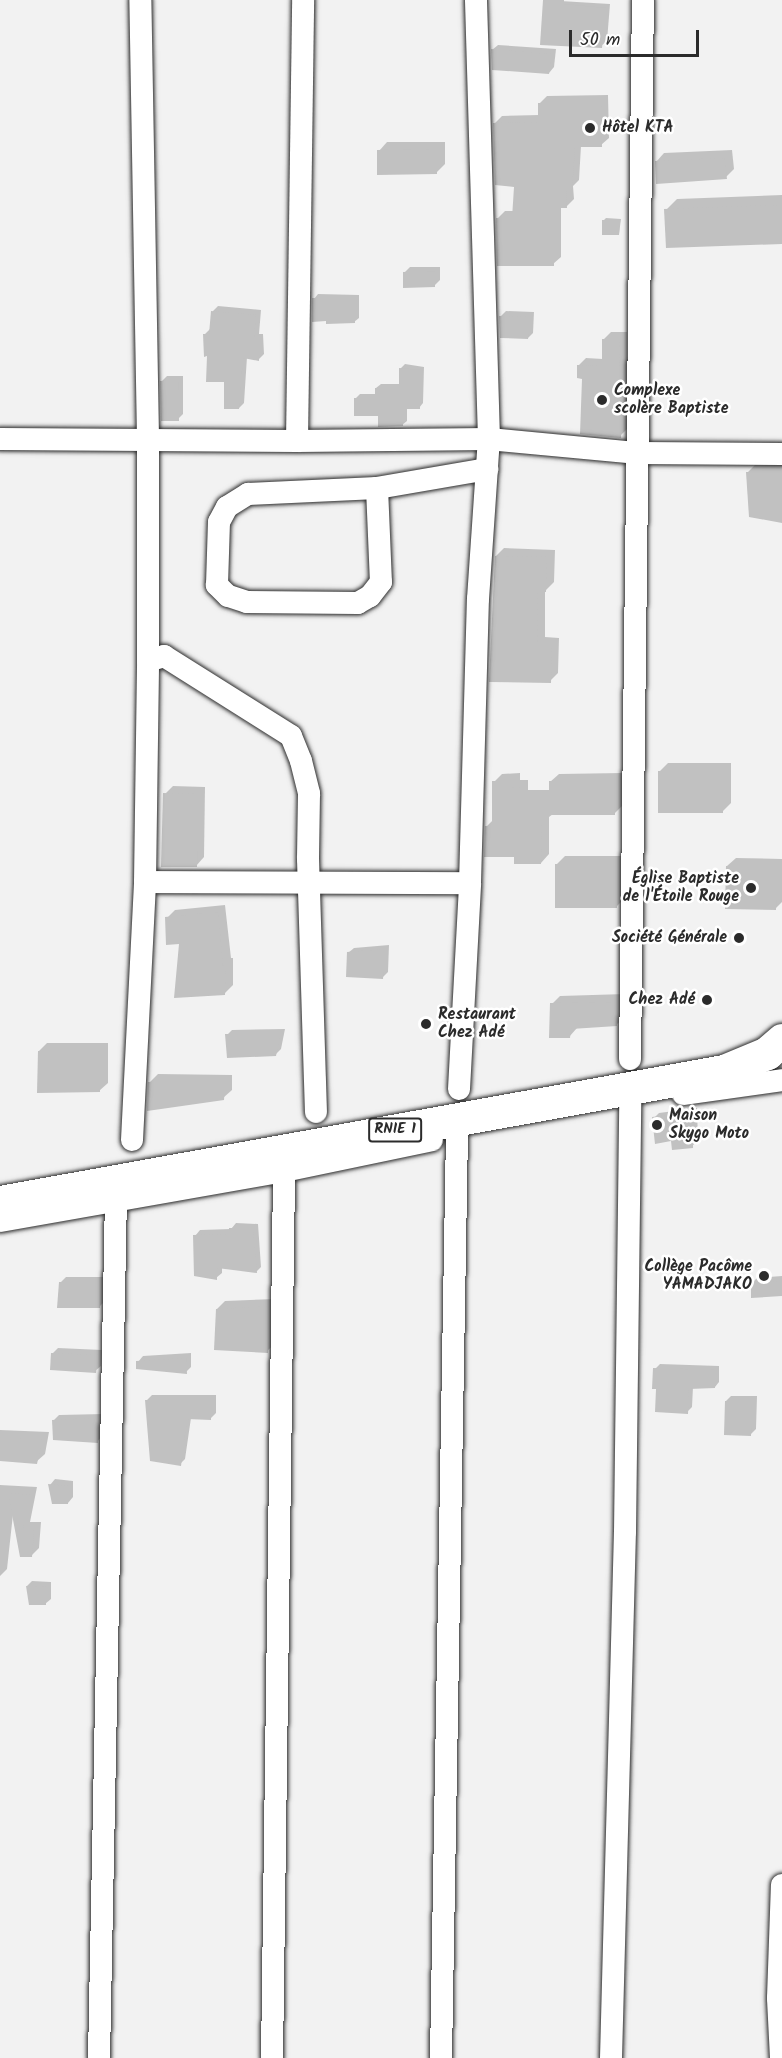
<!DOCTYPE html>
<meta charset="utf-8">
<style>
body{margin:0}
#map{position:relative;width:782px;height:2058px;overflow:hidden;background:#f2f2f2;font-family:Kalam,sans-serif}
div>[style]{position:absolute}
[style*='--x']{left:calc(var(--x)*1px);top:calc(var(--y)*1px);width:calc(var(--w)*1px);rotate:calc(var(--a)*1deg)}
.shadow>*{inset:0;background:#0003}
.building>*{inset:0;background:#c1c1c1}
.roads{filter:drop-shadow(0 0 2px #2b2b2b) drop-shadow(0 0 2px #2b2b2b)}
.minor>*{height:22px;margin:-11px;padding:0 11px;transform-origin:11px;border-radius:11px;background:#fff}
.highway>*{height:33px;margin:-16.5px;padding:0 16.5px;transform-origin:16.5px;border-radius:16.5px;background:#fff}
.dots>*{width:16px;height:16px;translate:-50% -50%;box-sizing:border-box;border:3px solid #fff;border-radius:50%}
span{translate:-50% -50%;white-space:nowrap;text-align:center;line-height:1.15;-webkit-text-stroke:5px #fff;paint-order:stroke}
.shield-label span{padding:2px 4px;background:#fff;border:2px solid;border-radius:4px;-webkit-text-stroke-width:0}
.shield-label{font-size:15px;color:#2b2b2b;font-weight:700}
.poi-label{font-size:16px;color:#2b2b2b;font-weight:700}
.left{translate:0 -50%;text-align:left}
.right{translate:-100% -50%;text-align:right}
.scale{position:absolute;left:569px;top:30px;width:130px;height:27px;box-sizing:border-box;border:3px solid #2b2b2b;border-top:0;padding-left:8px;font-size:18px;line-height:21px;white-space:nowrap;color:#2b2b2b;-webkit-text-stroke:4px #fff;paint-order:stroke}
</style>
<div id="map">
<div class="shadow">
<div style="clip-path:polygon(544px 0,610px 4px,607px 41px,601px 46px)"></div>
<div style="clip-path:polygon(498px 45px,556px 49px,554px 67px,549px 73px,492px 50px)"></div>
<div style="clip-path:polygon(608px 95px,609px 138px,601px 145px,581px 146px,579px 180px,573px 186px,574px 199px,566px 207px,561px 207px,561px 257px,553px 264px,497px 219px,505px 211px,514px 211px,515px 185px,495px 123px,502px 116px,539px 115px,539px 104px,547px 96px)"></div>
<div style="clip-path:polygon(387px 142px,445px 142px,445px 164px,437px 172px,379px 151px)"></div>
<div style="clip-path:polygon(732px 150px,734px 169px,726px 177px,656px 162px,664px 153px)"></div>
<div style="clip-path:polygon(782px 195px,782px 242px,666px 210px,677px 199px)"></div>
<div style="clip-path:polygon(606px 218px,621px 219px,619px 234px,603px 221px)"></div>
<div style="clip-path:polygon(410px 267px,440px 267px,440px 280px,435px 285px,404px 273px)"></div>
<div style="clip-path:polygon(318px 294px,359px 295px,359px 318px,354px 322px,314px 299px)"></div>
<div style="clip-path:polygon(218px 306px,261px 310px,259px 334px,263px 334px,264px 354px,259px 359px,247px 357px,244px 403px,239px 408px,208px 353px,205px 334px,210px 329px,213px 311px)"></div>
<div style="clip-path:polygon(506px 311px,534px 312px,533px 333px,528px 338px,500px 317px)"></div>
<div style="clip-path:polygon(611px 332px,627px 332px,627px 359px,630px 360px,628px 428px,620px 436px,578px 366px,586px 358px,603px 359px,603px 340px)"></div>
<div style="clip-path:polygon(405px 364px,424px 367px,423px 403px,419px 408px,407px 407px,407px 421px,402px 425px,356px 398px,360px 394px,376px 394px,376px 388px,381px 384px,400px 384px,400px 369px)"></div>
<div style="clip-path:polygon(167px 376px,183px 376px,183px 414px,178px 419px,162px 381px)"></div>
<div style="clip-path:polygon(755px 465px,782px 465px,782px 522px,747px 473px)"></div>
<div style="clip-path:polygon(504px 548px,555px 550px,554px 582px,545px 591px,545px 637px,559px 638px,558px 673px,550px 681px,496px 556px)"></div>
<div style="clip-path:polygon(668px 763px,731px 763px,731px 803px,723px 811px,660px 771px)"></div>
<div style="clip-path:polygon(520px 773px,520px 780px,528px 780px,528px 790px,550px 790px,550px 782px,559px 774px,622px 773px,622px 806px,614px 814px,553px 814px,549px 817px,549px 854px,541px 863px,515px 856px,487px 826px,494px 819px,494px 782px,502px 774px)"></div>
<div style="clip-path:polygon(173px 786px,205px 787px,204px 857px,196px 866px,165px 794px)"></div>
<div style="clip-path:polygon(565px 856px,625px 856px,625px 898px,617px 906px,556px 865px)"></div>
<div style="clip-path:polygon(736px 858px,782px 859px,782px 902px,776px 908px,727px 866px)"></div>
<div style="clip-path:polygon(225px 905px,231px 958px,233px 958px,233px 985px,225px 993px,181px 943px,167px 918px,175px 910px)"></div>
<div style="clip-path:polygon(389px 945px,388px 972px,382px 978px,348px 953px,354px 948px)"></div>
<div style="clip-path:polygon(625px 994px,625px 1017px,616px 1025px,577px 1028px,569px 1037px,552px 1004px,560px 996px)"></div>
<div style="clip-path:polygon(285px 1029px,281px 1049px,276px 1054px,227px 1035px,232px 1030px)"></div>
<div style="clip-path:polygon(47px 1043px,108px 1043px,108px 1083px,99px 1091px,39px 1051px)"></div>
<div style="clip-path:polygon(158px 1074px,232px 1075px,232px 1090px,223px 1098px,150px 1082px)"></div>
<div style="clip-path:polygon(697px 1108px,698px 1141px,692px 1146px,673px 1140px,654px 1118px,659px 1113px)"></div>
<div style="clip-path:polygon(236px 1223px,258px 1224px,261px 1267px,256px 1272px,222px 1267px,222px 1273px,216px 1278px,195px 1236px,200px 1230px,231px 1229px)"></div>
<div style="clip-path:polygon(782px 1276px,782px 1295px,752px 1283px,757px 1278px)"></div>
<div style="clip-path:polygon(66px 1277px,106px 1277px,105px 1301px,100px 1306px,60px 1283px)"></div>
<div style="clip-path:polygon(276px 1299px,276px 1343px,267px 1351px,217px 1309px,225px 1301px)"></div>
<div style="clip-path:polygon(58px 1348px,102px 1350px,101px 1366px,95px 1371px,52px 1354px)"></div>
<div style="clip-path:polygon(191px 1353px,191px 1367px,186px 1372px,138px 1362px,143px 1356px)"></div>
<div style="clip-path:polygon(660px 1364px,719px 1366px,719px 1382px,715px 1387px,693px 1387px,692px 1407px,687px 1412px,658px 1388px,655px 1369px)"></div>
<div style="clip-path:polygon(152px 1395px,216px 1395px,216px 1413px,210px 1419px,191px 1418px,185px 1459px,180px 1464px,147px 1400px)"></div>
<div style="clip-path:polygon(731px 1396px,757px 1396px,756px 1429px,751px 1434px,726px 1401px)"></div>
<div style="clip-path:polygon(103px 1414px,102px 1436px,97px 1442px,54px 1420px,59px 1415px)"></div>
<div style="clip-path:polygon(0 1430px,49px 1432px,45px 1454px,36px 1462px,0 1459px)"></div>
<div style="clip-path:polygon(55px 1479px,73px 1481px,73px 1497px,68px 1503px,50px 1485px)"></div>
<div style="clip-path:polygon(0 1485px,37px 1487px,30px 1522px,41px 1522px,39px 1548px,31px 1556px,13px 1514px,7px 1569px,0 1576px)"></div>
<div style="clip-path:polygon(32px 1581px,51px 1582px,51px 1599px,45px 1604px,31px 1604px,27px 1586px)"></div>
</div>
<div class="building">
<div style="clip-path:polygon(543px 0,564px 0,564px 4px,606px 8px,602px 48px,540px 45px)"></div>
<div style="clip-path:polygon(491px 49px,551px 54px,549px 74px,492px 70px)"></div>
<div style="clip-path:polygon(601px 102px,602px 147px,575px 147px,572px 189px,566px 190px,567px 208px,554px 208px,554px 266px,497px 266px,496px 218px,512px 218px,514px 187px,495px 185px,493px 123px,538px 122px,538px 103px)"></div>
<div style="clip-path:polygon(437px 149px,437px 174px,377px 175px,377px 150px)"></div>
<div style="clip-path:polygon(724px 158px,727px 179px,656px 184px,655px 161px)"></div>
<div style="clip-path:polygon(782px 205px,782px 244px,666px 248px,664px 209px)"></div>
<div style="clip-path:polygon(602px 220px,620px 220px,619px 235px,602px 235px)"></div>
<div style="clip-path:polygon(435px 271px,435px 287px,403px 288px,403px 272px)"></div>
<div style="clip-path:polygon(312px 298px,355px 298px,355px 323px,326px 324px,326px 321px,312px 322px)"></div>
<div style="clip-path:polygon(211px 311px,256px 315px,254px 339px,259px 339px,259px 361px,243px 358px,239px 409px,224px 409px,224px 382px,206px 382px,207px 356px,204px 357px,203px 334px,209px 334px)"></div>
<div style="clip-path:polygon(499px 316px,529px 317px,528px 339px,500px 338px)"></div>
<div style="clip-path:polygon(602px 339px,620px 339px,619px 367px,623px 367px,621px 438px,580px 434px,582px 379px,577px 378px,577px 365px,602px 366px)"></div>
<div style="clip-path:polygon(399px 368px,420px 370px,420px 409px,403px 409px,403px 426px,378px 427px,378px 416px,354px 416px,354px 398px,375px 398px,375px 388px,399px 388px)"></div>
<div style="clip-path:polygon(160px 381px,178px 381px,179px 421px,161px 421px)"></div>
<div style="clip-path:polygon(746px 472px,782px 472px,782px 523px,749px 517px)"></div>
<div style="clip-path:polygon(495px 556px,547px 557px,546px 592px,538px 592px,537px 645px,552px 645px,551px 683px,489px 682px)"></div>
<div style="clip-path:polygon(658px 771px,723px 771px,723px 813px,658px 813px)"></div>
<div style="clip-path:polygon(492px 781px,512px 781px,512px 787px,520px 788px,520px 797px,549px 797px,549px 781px,615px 781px,615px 815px,546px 815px,546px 823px,542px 823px,541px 864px,514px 864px,514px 857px,484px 857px,485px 826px,492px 826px)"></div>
<div style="clip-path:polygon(163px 793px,198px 794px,197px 867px,161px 867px)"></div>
<div style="clip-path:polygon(555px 864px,618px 864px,617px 908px,555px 908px)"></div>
<div style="clip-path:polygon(726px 866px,777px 866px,776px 910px,725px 909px)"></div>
<div style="clip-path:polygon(218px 912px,223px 966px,226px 965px,225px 995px,174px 998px,179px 944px,166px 945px,165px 917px)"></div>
<div style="clip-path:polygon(384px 949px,383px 979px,346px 977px,347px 952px)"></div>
<div style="clip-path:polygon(617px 1002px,617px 1026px,571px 1029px,570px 1038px,549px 1038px,550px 1003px)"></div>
<div style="clip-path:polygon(225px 1034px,280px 1034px,276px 1056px,227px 1058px)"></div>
<div style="clip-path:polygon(38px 1051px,100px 1051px,100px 1092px,37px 1093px)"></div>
<div style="clip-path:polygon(148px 1082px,225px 1082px,224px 1100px,147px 1111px)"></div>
<div style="clip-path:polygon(693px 1112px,693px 1148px,672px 1150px,671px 1141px,655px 1144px,652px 1117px)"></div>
<div style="clip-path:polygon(229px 1228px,253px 1228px,257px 1273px,217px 1268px,217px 1280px,194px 1276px,193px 1235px,229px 1234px)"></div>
<div style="clip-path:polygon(782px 1281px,782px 1296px,751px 1298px,751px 1282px)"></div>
<div style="clip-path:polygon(59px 1282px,101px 1282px,100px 1308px,57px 1308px)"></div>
<div style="clip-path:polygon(269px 1306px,268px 1353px,214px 1350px,216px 1309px)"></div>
<div style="clip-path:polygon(51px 1353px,98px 1355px,96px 1373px,50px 1370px)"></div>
<div style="clip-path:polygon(186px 1358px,187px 1374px,136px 1369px,136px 1361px)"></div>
<div style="clip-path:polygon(653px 1368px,715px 1370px,715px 1388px,689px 1389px,688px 1414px,655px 1412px,656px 1389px,652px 1389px)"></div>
<div style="clip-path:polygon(145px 1400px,211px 1400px,211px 1420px,187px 1419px,181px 1466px,150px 1461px)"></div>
<div style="clip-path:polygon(725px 1401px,752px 1401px,751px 1436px,724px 1435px)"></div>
<div style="clip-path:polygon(98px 1418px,98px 1443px,53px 1440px,52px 1420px)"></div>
<div style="clip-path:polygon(0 1438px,42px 1440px,37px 1464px,0 1461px)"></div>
<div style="clip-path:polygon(48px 1484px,68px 1486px,68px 1504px,52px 1504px)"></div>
<div style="clip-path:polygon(8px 1493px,30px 1495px,23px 1529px,34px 1529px,32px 1557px,20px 1557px)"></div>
<div style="clip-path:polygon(26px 1586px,46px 1587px,46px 1605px,29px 1605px)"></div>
</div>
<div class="roads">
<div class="minor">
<div style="--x:0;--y:439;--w:297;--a:0.4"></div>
<div style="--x:297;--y:441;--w:192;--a:-0.6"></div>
<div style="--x:489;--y:439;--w:150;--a:5.4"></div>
<div style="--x:638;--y:453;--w:144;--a:0.4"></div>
<div style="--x:297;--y:441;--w:441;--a:-89.2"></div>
<div style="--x:377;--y:488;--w:94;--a:87.6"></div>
<div style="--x:381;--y:582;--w:18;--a:128"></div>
<div style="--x:370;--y:596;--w:14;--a:150"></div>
<div style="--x:358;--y:603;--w:111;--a:-179.5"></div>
<div style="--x:247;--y:602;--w:20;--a:-162"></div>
<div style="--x:228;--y:596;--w:16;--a:-135"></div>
<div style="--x:217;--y:585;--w:63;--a:-88.2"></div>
<div style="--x:219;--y:522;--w:17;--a:-62"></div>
<div style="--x:227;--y:507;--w:25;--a:-32"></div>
<div style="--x:248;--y:494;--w:129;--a:-2.7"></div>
<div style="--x:377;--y:488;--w:112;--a:-9.8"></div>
<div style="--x:148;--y:661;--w:17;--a:-17"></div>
<div style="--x:164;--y:656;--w:150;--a:32.2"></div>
<div style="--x:291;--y:736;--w:27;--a:68"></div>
<div style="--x:301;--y:761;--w:34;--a:76"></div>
<div style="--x:309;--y:794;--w:65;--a:90.9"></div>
<div style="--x:308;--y:859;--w:253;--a:88.2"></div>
<div style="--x:145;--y:882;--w:325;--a:0.2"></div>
<div style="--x:630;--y:1059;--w:1059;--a:-89.3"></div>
<div style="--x:459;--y:1089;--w:206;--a:-86.9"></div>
<div style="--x:470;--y:883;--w:284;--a:-88.4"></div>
<div style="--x:478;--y:599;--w:160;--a:-86.1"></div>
<div style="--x:489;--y:439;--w:439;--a:-91.7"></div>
<div style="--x:683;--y:1094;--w:100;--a:-8"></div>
<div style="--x:132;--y:1140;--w:258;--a:-87.1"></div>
<div style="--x:145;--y:882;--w:221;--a:-89.2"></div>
<div style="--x:148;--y:661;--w:223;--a:-90"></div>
<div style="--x:148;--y:438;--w:438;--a:-91"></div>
<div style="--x:0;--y:1221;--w:288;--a:-10"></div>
<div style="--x:284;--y:1171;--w:151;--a:-11.8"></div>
<div style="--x:99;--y:2058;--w:859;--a:-88.87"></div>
<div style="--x:272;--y:2058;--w:887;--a:-89.22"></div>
<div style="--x:441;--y:2058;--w:923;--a:-89.01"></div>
<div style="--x:611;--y:2058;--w:526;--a:-88.48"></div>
<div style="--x:625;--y:1532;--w:430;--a:-89.3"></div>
<div style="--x:781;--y:2058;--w:60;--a:-92.9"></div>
<div style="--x:778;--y:1998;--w:113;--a:-88"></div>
</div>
<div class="highway">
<div style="--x:0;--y:1202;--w:736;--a:-10.26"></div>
<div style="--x:724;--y:1071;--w:47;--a:-22.7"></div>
<div style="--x:767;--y:1053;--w:20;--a:-41"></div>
</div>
</div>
<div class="dots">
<div style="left:590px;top:128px;background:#2b2b2b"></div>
<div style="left:602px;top:400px;background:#2b2b2b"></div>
<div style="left:751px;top:888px;background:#2b2b2b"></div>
<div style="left:739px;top:938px;background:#2b2b2b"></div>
<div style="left:707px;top:1000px;background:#2b2b2b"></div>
<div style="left:426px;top:1024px;background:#2b2b2b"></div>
<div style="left:657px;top:1125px;background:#2b2b2b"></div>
<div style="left:764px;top:1276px;background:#2b2b2b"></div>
</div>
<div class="shield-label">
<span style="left:395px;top:1130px">RNIE 1</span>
</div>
<div class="poi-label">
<span class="left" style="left:602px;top:128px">Hôtel KTA</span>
<span class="left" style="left:614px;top:400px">Complexe<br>scolère Baptiste</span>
<span class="right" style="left:739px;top:888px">Église Baptiste<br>de l'Étoile Rouge</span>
<span class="right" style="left:727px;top:938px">Société Générale</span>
<span class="right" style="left:695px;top:1000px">Chez Adé</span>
<span class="left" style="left:438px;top:1024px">Restaurant<br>Chez Adé</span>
<span class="left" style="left:669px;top:1125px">Maison<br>Skygo Moto</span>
<span class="right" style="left:752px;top:1276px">Collège Pacôme<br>YAMADJAKO</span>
</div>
<div class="scale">50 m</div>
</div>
